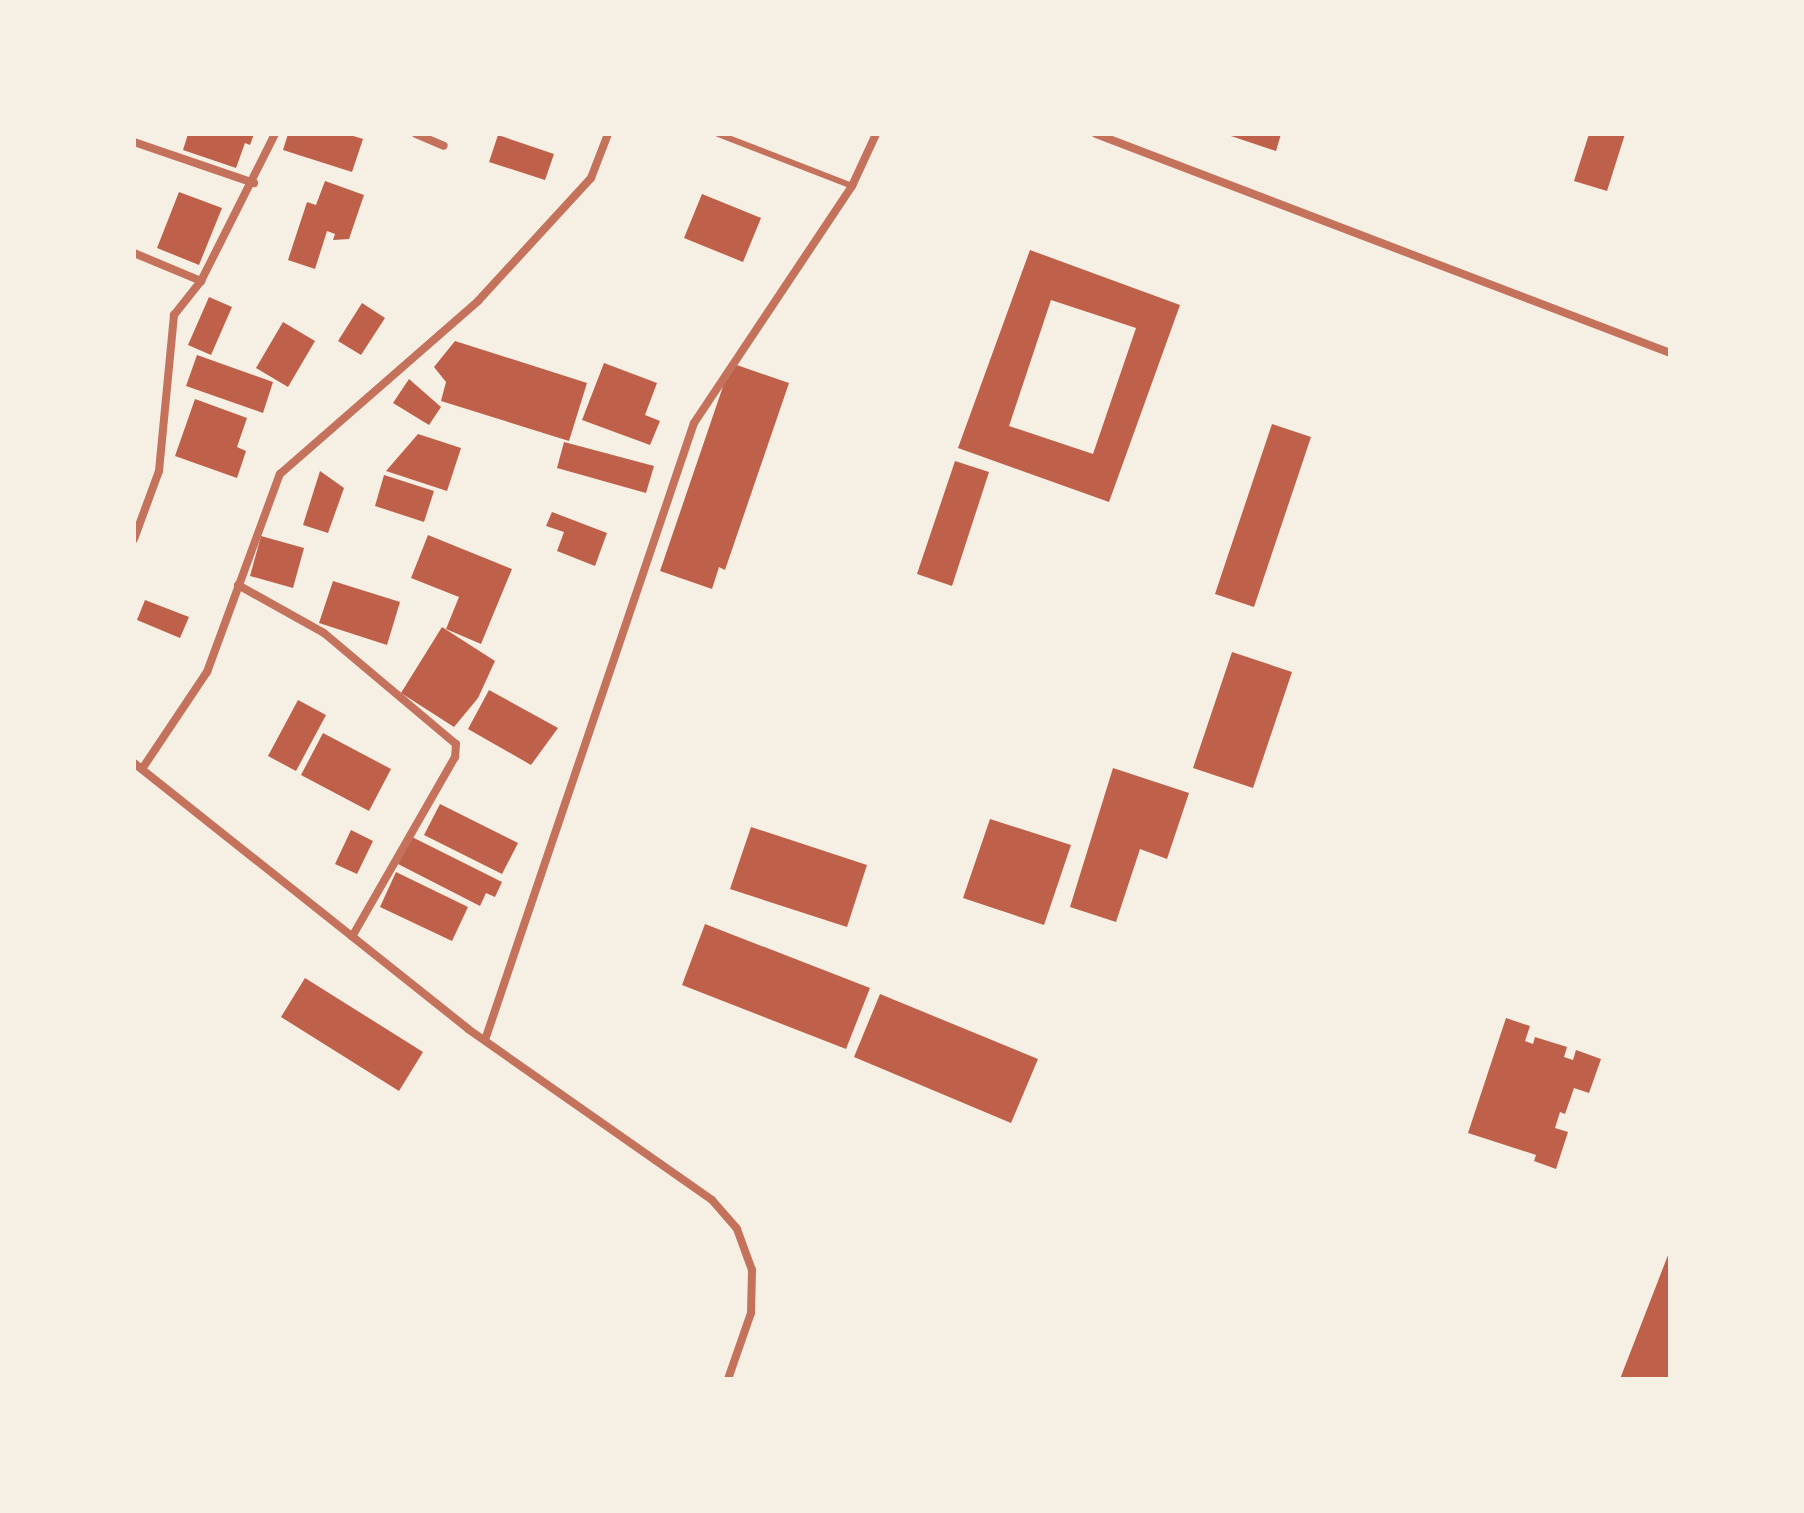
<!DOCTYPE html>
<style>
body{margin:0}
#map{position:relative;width:1804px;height:1513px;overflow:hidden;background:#f6efe4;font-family:"Fira Sans Condensed",sans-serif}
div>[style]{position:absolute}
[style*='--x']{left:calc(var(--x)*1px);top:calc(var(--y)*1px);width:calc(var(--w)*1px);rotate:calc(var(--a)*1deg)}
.building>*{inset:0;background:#bf614a}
.service>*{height:6px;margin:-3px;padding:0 3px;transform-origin:3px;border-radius:3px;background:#c5725c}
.minor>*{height:8px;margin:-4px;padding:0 4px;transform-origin:4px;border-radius:4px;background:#c5725c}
span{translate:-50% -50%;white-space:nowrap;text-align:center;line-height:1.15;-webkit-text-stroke:8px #f6efe4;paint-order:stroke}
.frame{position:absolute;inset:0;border:136px solid #f6efe4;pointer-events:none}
</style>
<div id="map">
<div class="building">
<div style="clip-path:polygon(188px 134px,254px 134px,250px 145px,245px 143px,236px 168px,183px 150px)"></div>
<div style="clip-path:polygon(288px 134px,347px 134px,363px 139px,352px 172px,283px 150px)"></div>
<div style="clip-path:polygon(1225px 134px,1281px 134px,1276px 151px)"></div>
<div style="clip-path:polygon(1589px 134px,1625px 134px,1607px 191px,1574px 181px)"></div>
<div style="clip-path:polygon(498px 135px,554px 154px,545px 180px,489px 162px)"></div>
<div style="clip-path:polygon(325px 181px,364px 195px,349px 239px,333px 240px,335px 234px,327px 231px,315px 269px,288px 260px,307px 202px,316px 205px)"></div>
<div style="clip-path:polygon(179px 192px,222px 208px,199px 265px,157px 248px)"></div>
<div style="clip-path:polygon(702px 194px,761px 218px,743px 262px,684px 238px)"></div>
<div style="clip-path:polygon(evenodd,1030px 250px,1180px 305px,1109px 502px,958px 448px,1030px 250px,1051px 300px,1136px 328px,1093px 454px,1009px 426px,1051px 300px)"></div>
<div style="clip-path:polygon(209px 297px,232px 307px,211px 355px,188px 345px)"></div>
<div style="clip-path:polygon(362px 303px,385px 318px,361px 355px,338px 341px)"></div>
<div style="clip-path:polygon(283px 322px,315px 341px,288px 387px,256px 368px)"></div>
<div style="clip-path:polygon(455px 341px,587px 383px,569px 441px,441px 401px,446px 382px,434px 367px)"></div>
<div style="clip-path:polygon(197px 355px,273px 382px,263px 413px,186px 386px)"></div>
<div style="clip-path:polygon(604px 363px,657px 383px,645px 415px,660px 421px,650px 445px,582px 420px)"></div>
<div style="clip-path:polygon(731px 363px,789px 383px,725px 570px,719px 567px,712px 589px,660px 571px)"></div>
<div style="clip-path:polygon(409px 379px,441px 407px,429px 425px,393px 403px)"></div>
<div style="clip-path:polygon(195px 399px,247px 418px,237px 447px,246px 451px,237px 478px,175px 456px)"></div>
<div style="clip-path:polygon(1272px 424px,1311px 437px,1254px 607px,1215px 594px)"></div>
<div style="clip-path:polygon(418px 434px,461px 448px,447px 491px,386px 471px)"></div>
<div style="clip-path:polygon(564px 442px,654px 466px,646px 493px,557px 468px)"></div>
<div style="clip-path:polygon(955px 461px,989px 472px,952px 586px,917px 574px)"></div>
<div style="clip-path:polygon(320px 471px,344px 488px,328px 533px,303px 525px)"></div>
<div style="clip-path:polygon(384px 475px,434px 491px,424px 522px,375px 506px)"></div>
<div style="clip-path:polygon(552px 512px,607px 533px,595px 566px,557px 551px,564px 532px,546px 526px)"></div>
<div style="clip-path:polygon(428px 535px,512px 569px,481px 644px,446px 629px,459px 597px,411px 578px)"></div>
<div style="clip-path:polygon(261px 536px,304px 548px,293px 588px,250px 576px)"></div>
<div style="clip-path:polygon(333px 581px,400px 602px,387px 645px,319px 623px)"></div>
<div style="clip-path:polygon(145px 600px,189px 617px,180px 638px,137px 620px)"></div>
<div style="clip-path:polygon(442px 627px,495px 661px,478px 698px,454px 727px,401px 693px)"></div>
<div style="clip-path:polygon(1232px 652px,1292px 672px,1253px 788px,1193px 768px)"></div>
<div style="clip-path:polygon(489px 690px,558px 728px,531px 765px,468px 729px)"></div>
<div style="clip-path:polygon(298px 700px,326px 715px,296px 771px,268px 756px)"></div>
<div style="clip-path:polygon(323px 733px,391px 769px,369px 811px,301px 775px)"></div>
<div style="clip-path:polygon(1113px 768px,1189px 793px,1167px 859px,1140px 849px,1116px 922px,1070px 907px)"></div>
<div style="clip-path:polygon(440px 804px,518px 843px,502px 874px,424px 835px)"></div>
<div style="clip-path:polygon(990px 819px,1071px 845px,1044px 925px,963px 898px)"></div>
<div style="clip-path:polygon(751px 827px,867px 865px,847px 927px,730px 889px)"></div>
<div style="clip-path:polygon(351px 830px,373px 841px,357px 874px,335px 864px)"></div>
<div style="clip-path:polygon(412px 837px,502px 882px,495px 897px,486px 893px,480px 906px,398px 864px)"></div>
<div style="clip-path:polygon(396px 872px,468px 907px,452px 941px,380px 907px)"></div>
<div style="clip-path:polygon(705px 924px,870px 988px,846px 1049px,682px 985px)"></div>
<div style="clip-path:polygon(305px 978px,423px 1052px,399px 1091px,281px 1017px)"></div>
<div style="clip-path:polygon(880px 994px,1038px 1059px,1011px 1123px,854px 1057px)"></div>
<div style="clip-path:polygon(1506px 1018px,1530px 1026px,1525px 1041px,1533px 1044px,1535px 1037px,1567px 1047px,1564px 1057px,1573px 1060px,1576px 1050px,1601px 1059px,1589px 1093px,1574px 1088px,1565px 1114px,1560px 1112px,1555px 1128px,1568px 1132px,1556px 1169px,1534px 1161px,1536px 1155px,1468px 1133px)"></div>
<div style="clip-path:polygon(1670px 1250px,1670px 1379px,1620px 1379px)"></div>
</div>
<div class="service">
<div style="--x:718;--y:134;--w:144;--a:21.2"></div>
</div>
<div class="minor">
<div style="--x:416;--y:134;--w:30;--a:23"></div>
<div style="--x:1096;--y:134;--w:614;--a:20.88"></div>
<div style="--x:134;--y:142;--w:127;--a:18.9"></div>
<div style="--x:134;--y:253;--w:73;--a:22.7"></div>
<div style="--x:134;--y:539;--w:72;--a:-69.8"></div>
<div style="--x:159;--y:471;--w:157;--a:-84.5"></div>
<div style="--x:174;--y:315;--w:43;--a:-51.5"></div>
<div style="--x:201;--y:281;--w:165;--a:-63.3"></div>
<div style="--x:238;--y:585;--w:98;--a:29.2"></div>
<div style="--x:324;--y:633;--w:172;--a:40.1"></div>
<div style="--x:456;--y:744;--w:13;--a:94"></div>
<div style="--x:455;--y:757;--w:207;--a:119.8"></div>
<div style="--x:134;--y:763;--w:427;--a:38.5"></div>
<div style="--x:468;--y:1029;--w:298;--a:35"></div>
<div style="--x:712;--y:1200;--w:38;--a:49"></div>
<div style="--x:737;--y:1229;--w:44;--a:69.9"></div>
<div style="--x:752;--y:1270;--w:43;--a:91.3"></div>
<div style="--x:751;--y:1313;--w:70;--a:109.2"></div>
<div style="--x:142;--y:769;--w:117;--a:-56.2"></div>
<div style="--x:207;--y:672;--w:211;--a:-69.8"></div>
<div style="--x:280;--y:474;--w:263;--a:-41.1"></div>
<div style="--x:478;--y:301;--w:167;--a:-47.4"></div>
<div style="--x:591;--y:178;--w:47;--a:-68.9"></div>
<div style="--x:485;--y:1040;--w:651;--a:-71.29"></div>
<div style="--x:694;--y:423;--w:285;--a:-56.3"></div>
<div style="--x:852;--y:186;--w:57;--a:-65.2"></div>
</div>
<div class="frame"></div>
</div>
